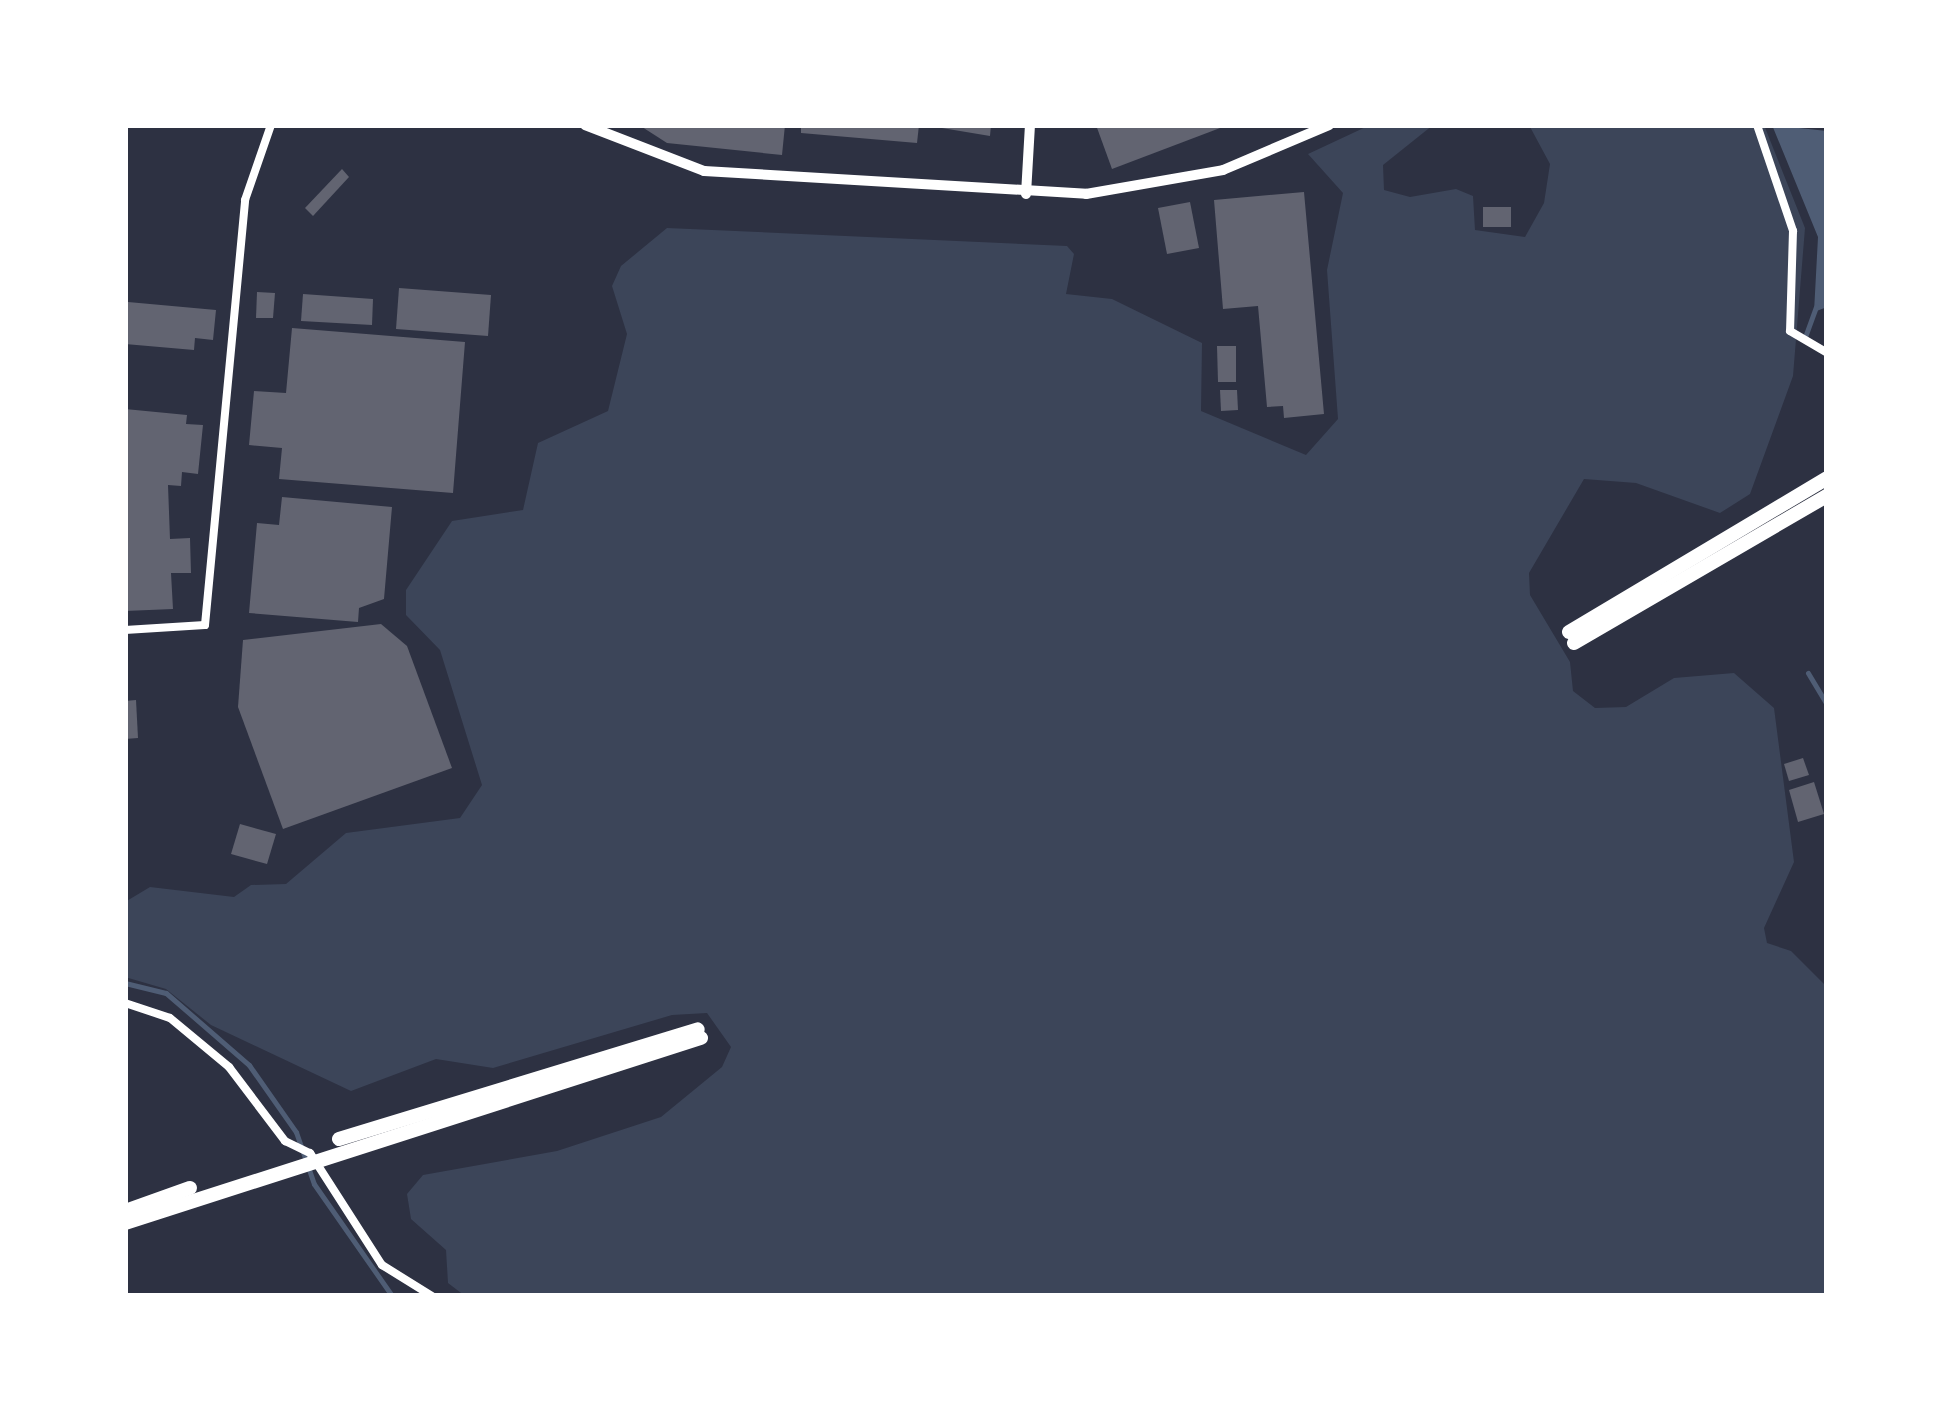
<!DOCTYPE html>
<style>
body{margin:0}
#map{position:relative;width:1952px;height:1421px;overflow:hidden;background:#2d3142;font-family:Mulish,sans-serif}
div>[style]{position:absolute}
[style*='--x']{left:calc(var(--x)*1px);top:calc(var(--y)*1px);width:calc(var(--w)*1px);rotate:calc(var(--a)*1deg)}
.green>*{inset:0;background:#3c4559}
.water>*{inset:0;background:#4f5d75}
.stream>*{height:5px;margin:-2.5px;padding:0 2.5px;transform-origin:2.5px;border-radius:2.5px;background:#4f5d75}
.building>*{inset:0;background:#626471}
.minor>*{height:8px;margin:-4px;padding:0 4px;transform-origin:4px;border-radius:4px;background:#fff}
.tertiary>*{height:10px;margin:-5px;padding:0 5px;transform-origin:5px;border-radius:5px;background:#fff}
.motorway>*{height:14px;margin:-7px;padding:0 7px;transform-origin:7px;border-radius:7px;background:#fff}
span{translate:-50% -50%;white-space:nowrap;text-align:center;line-height:1.15;-webkit-text-stroke:10px #fff;paint-order:stroke}
.frame{position:absolute;inset:0;border:128px solid #fff;pointer-events:none}
</style>
<div id="map">
<div class="green">
<div style="clip-path:polygon(1370px 125px,1433px 125px,1383px 165px,1384px 190px,1410px 197px,1456px 189px,1473px 196px,1475px 230px,1525px 237px,1544px 203px,1550px 164px,1529px 125px,1764px 125px,1805px 228px,1793px 376px,1750px 494px,1720px 513px,1636px 483px,1584px 479px,1529px 573px,1530px 595px,1570px 662px,1573px 691px,1595px 708px,1626px 707px,1674px 678px,1734px 673px,1774px 708px,1794px 862px,1764px 928px,1767px 943px,1791px 951px,1827px 987px,1827px 1296px,465px 1296px,448px 1283px,446px 1250px,411px 1219px,407px 1194px,423px 1175px,557px 1151px,661px 1117px,722px 1067px,731px 1047px,707px 1013px,672px 1015px,493px 1068px,436px 1059px,351px 1091px,211px 1025px,166px 989px,125px 977px,125px 902px,150px 887px,234px 897px,251px 885px,286px 884px,346px 833px,460px 818px,482px 785px,440px 650px,406px 615px,406px 590px,452px 521px,523px 510px,538px 443px,608px 411px,627px 334px,612px 286px,621px 266px,667px 228px,1067px 246px,1074px 254px,1066px 294px,1112px 299px,1202px 343px,1201px 411px,1306px 455px,1338px 419px,1327px 270px,1343px 193px,1308px 154px)"></div>
</div>
<div class="water">
<div style="clip-path:polygon(1772px 125px,1827px 131px,1827px 307px,1814px 312px,1818px 237px)"></div>
</div>
<div class="stream">
<div style="--x:1805;--y:337;--w:32;--a:-70"></div>
<div style="--x:1808;--y:673;--w:37;--a:59"></div>
<div style="--x:125;--y:983;--w:42;--a:13.7"></div>
<div style="--x:166;--y:993;--w:110;--a:40.9"></div>
<div style="--x:249;--y:1065;--w:82;--a:55"></div>
<div style="--x:296;--y:1132;--w:55;--a:70.9"></div>
<div style="--x:314;--y:1184;--w:136;--a:55.1"></div>
</div>
<div class="building">
<div style="clip-path:polygon(639px 125px,785px 125px,782px 155px,667px 143px)"></div>
<div style="clip-path:polygon(801px 125px,919px 125px,917px 143px,801px 133px)"></div>
<div style="clip-path:polygon(924px 125px,991px 125px,990px 136px)"></div>
<div style="clip-path:polygon(1096px 125px,1228px 125px,1112px 169px)"></div>
<div style="clip-path:polygon(342px 169px,349px 177px,313px 216px,305px 208px)"></div>
<div style="clip-path:polygon(1304px 192px,1324px 414px,1284px 418px,1283px 406px,1267px 407px,1258px 306px,1223px 309px,1214px 200px)"></div>
<div style="clip-path:polygon(1190px 202px,1199px 248px,1167px 254px,1158px 208px)"></div>
<div style="clip-path:polygon(1483px 207px,1511px 207px,1511px 227px,1483px 227px)"></div>
<div style="clip-path:polygon(399px 288px,491px 295px,488px 336px,396px 329px)"></div>
<div style="clip-path:polygon(257px 292px,275px 293px,273px 318px,256px 318px)"></div>
<div style="clip-path:polygon(303px 294px,373px 299px,372px 325px,301px 321px)"></div>
<div style="clip-path:polygon(128px 302px,216px 310px,213px 340px,195px 338px,194px 350px,125px 344px)"></div>
<div style="clip-path:polygon(292px 328px,465px 342px,453px 493px,279px 479px,282px 448px,249px 445px,254px 391px,286px 393px)"></div>
<div style="clip-path:polygon(1217px 346px,1236px 346px,1236px 382px,1218px 382px)"></div>
<div style="clip-path:polygon(1220px 390px,1237px 390px,1238px 410px,1221px 411px)"></div>
<div style="clip-path:polygon(125px 409px,187px 415px,186px 424px,203px 425px,198px 474px,182px 472px,181px 486px,168px 485px,170px 539px,190px 538px,191px 573px,171px 573px,173px 609px,125px 611px)"></div>
<div style="clip-path:polygon(282px 497px,392px 507px,384px 599px,359px 608px,358px 622px,249px 613px,257px 523px,279px 525px)"></div>
<div style="clip-path:polygon(381px 624px,407px 646px,452px 768px,283px 829px,238px 707px,243px 640px)"></div>
<div style="clip-path:polygon(136px 700px,138px 738px,125px 739px,125px 701px)"></div>
<div style="clip-path:polygon(1803px 758px,1809px 775px,1789px 781px,1784px 764px)"></div>
<div style="clip-path:polygon(1814px 782px,1824px 814px,1798px 822px,1789px 790px)"></div>
<div style="clip-path:polygon(240px 824px,276px 834px,267px 864px,231px 854px)"></div>
</div>
<div class="minor">
<div style="--x:1757;--y:125;--w:112;--a:71.2"></div>
<div style="--x:1793;--y:231;--w:100;--a:91.7"></div>
<div style="--x:1790;--y:331;--w:42;--a:30.3"></div>
<div style="--x:125;--y:630;--w:80;--a:-3.6"></div>
<div style="--x:205;--y:625;--w:427;--a:-84.6"></div>
<div style="--x:245;--y:200;--w:79;--a:-70.9"></div>
<div style="--x:125;--y:1003;--w:47;--a:18.4"></div>
<div style="--x:170;--y:1018;--w:77;--a:39.7"></div>
<div style="--x:229;--y:1067;--w:93;--a:52.9"></div>
<div style="--x:285;--y:1141;--w:28;--a:26"></div>
<div style="--x:310;--y:1153;--w:133;--a:57.3"></div>
<div style="--x:382;--y:1265;--w:59;--a:31.8"></div>
</div>
<div class="tertiary">
<div style="--x:585;--y:125;--w:128;--a:21.1"></div>
<div style="--x:704;--y:171;--w:383;--a:3.4"></div>
<div style="--x:1086;--y:194;--w:139;--a:-9.9"></div>
<div style="--x:1223;--y:170;--w:115;--a:-23"></div>
<div style="--x:1026;--y:194;--w:69;--a:-86.7"></div>
</div>
<div class="motorway">
<div style="--x:1569;--y:632;--w:300;--a:-30.8"></div>
<div style="--x:1574;--y:643;--w:293;--a:-30.2"></div>
<div style="--x:339;--y:1139;--w:375;--a:-17"></div>
<div style="--x:125;--y:1211;--w:69;--a:-19.5"></div>
<div style="--x:125;--y:1223;--w:605;--a:-17.81"></div>
</div>
<div class="frame"></div>
</div>
